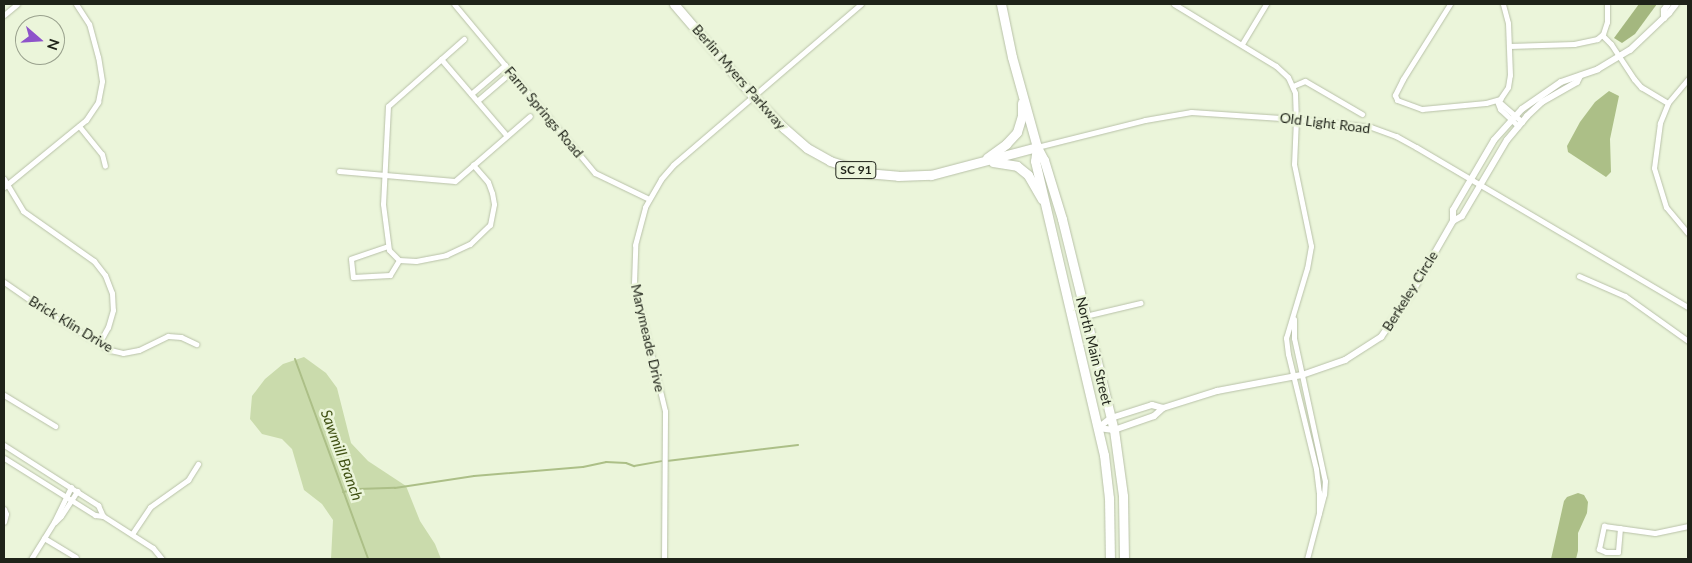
<!DOCTYPE html>
<style>
body{margin:0}
#map{position:relative;width:1692px;height:563px;overflow:hidden;background:#ebf5da;font-family:Lato,sans-serif}
div>[style]{position:absolute}
[style*='--x']{left:calc(var(--x)*1px);top:calc(var(--y)*1px);width:calc(var(--w)*1px);rotate:calc(var(--a)*1deg)}
.green>*{inset:0;background:#cadbac}
.forest>*{inset:0;background:#a4b77f}
.water>*{inset:0;background:#acbf87}
.stream>*{height:2px;margin:-1px;padding:0 1px;transform-origin:1px;border-radius:1px;background:#acbf87}
.roads{filter:drop-shadow(0 0 1px #b8c1a8) drop-shadow(0 0 1px #b8c1a8)}
.minor>*{height:5px;margin:-2.5px;padding:0 2.5px;transform-origin:2.5px;border-radius:2.5px;background:#fff}
.tertiary>*{height:6px;margin:-3px;padding:0 3px;transform-origin:3px;border-radius:3px;background:#fff}
.primary>*{height:9px;margin:-4.5px;padding:0 4.5px;transform-origin:4.5px;border-radius:4.5px;background:#fff}
span{translate:-50% -50%;white-space:nowrap;text-align:center;line-height:1.15;-webkit-text-stroke:5px #ebf5da;paint-order:stroke}
.shield-label span{padding:1px 4px;background:#ebf5da;border:1px solid;border-radius:4px;-webkit-text-stroke-width:0}
.shield-label{font-size:12px;color:#1f2319;font-weight:700}
.street-label{font-size:14px;color:#1f2319}
.water-label{font-size:15px;color:#3e4f11;font-style:italic}
.frame{position:absolute;inset:0;border:5px solid #1f2319;pointer-events:none}
.north{position:absolute;left:15px;top:15px;width:50px;height:50px;box-sizing:border-box;background:#ebf5da;border:1px solid #99a18d;border-radius:50%;rotate:109deg;font-size:14px;font-weight:700;line-height:20px;text-align:center;color:#1f2319}
.north::after{content:'';display:block;margin:auto;width:18px;height:22px;background:#8e53ca;clip-path:polygon(50% 0,100% 100%,50% 72%,0 100%)}
</style>
<div id="map">
<div class="green">
<div style="clip-path:polygon(304px 357px,326px 373px,337px 388px,351px 443px,368px 461px,406px 486px,420px 521px,435px 544px,441px 559px,331px 559px,333px 520px,322px 504px,304px 490px,292px 449px,282px 439px,262px 434px,250px 419px,252px 396px,265px 379px,283px 364px)"></div>
</div>
<div class="forest">
<div style="clip-path:polygon(1639px 4px,1657px 4px,1635px 34px,1622px 43px,1614px 38px)"></div>
</div>
<div class="water">
<div style="clip-path:polygon(1609px 91px,1619px 96px,1610px 139px,1611px 172px,1606px 177px,1568px 152px,1567px 146px,1580px 122px,1595px 102px)"></div>
<div style="clip-path:polygon(1578px 493px,1584px 495px,1588px 502px,1587px 513px,1578px 533px,1578px 551px,1576px 559px,1551px 559px,1564px 501px,1567px 497px)"></div>
</div>
<div class="stream">
<div style="--x:295;--y:359;--w:213;--a:69.9"></div>
<div style="--x:667;--y:461;--w:132;--a:-7"></div>
<div style="--x:343;--y:492;--w:15;--a:-11"></div>
<div style="--x:358;--y:489;--w:37;--a:-2"></div>
<div style="--x:395;--y:488;--w:80;--a:-8.6"></div>
<div style="--x:474;--y:476;--w:109;--a:-4.7"></div>
<div style="--x:583;--y:467;--w:24;--a:-12"></div>
<div style="--x:606;--y:462;--w:20;--a:3"></div>
<div style="--x:626;--y:463;--w:9;--a:21"></div>
<div style="--x:634;--y:466;--w:28;--a:-10"></div>
</div>
<div class="roads">
<div class="minor">
<div style="--x:454;--y:4;--w:220;--a:50.2"></div>
<div style="--x:595;--y:173;--w:60;--a:25.7"></div>
<div style="--x:1174;--y:4;--w:119;--a:31.3"></div>
<div style="--x:1276;--y:66;--w:16;--a:43"></div>
<div style="--x:1288;--y:77;--w:17;--a:66"></div>
<div style="--x:1295;--y:93;--w:26;--a:88"></div>
<div style="--x:1296;--y:119;--w:45;--a:92.5"></div>
<div style="--x:1294;--y:164;--w:84;--a:78.3"></div>
<div style="--x:1311;--y:246;--w:22;--a:100"></div>
<div style="--x:1307;--y:268;--w:73;--a:106.7"></div>
<div style="--x:1286;--y:338;--w:16;--a:83"></div>
<div style="--x:1288;--y:354;--w:118;--a:76.3"></div>
<div style="--x:1316;--y:469;--w:23;--a:83"></div>
<div style="--x:1319;--y:492;--w:21;--a:90"></div>
<div style="--x:1450;--y:4;--w:89;--a:122.1"></div>
<div style="--x:1403;--y:79;--w:18;--a:117"></div>
<div style="--x:1395;--y:95;--w:5;--a:68"></div>
<div style="--x:1397;--y:100;--w:27;--a:20"></div>
<div style="--x:1422;--y:109;--w:64;--a:-5.4"></div>
<div style="--x:1486;--y:103;--w:15;--a:-16"></div>
<div style="--x:1500;--y:99;--w:14;--a:-56"></div>
<div style="--x:1508;--y:87;--w:12;--a:-81"></div>
<div style="--x:1510;--y:75;--w:52;--a:-92.2"></div>
<div style="--x:1508;--y:23;--w:20;--a:-105"></div>
<div style="--x:4;--y:15;--w:17;--a:-40"></div>
<div style="--x:1602;--y:35;--w:13;--a:45"></div>
<div style="--x:1611;--y:44;--w:42;--a:56.7"></div>
<div style="--x:1634;--y:79;--w:11;--a:49"></div>
<div style="--x:1641;--y:87;--w:31;--a:31"></div>
<div style="--x:464;--y:39;--w:101;--a:138.6"></div>
<div style="--x:388;--y:106;--w:98;--a:92.9"></div>
<div style="--x:383;--y:204;--w:46;--a:82.6"></div>
<div style="--x:389;--y:250;--w:14;--a:45"></div>
<div style="--x:399;--y:260;--w:17;--a:3"></div>
<div style="--x:416;--y:261;--w:31;--a:-11"></div>
<div style="--x:446;--y:255;--w:26;--a:-25"></div>
<div style="--x:470;--y:244;--w:28;--a:-44"></div>
<div style="--x:490;--y:225;--w:21;--a:-79"></div>
<div style="--x:494;--y:204;--w:11;--a:-100"></div>
<div style="--x:492;--y:193;--w:12;--a:-110"></div>
<div style="--x:488;--y:182;--w:23;--a:-131"></div>
<div style="--x:1242;--y:44;--w:47;--a:-59"></div>
<div style="--x:1509;--y:46;--w:65;--a:-1.8"></div>
<div style="--x:1574;--y:44;--w:24;--a:-12"></div>
<div style="--x:1597;--y:39;--w:8;--a:-40"></div>
<div style="--x:1603;--y:34;--w:13;--a:-72"></div>
<div style="--x:1607;--y:22;--w:18;--a:-90"></div>
<div style="--x:441;--y:59;--w:101;--a:49.4"></div>
<div style="--x:1688;--y:79;--w:31;--a:130"></div>
<div style="--x:1668;--y:103;--w:22;--a:112"></div>
<div style="--x:1660;--y:123;--w:45;--a:97.6"></div>
<div style="--x:1654;--y:168;--w:41;--a:72.9"></div>
<div style="--x:1666;--y:207;--w:34;--a:50"></div>
<div style="--x:1293;--y:86;--w:13;--a:-23"></div>
<div style="--x:1305;--y:81;--w:66;--a:30.1"></div>
<div style="--x:471;--y:94;--w:45;--a:-40.5"></div>
<div style="--x:477;--y:101;--w:45;--a:-40.5"></div>
<div style="--x:1497;--y:101;--w:9;--a:69"></div>
<div style="--x:1500;--y:109;--w:25;--a:43"></div>
<div style="--x:1498;--y:101;--w:32;--a:41"></div>
<div style="--x:79;--y:126;--w:36;--a:51"></div>
<div style="--x:102;--y:154;--w:12;--a:76"></div>
<div style="--x:1037;--y:147;--w:111;--a:-14"></div>
<div style="--x:1145;--y:120;--w:47;--a:-9.9"></div>
<div style="--x:1191;--y:112;--w:105;--a:3.8"></div>
<div style="--x:1296;--y:119;--w:75;--a:6.1"></div>
<div style="--x:1371;--y:127;--w:27;--a:20"></div>
<div style="--x:1396;--y:136;--w:23;--a:29"></div>
<div style="--x:1416;--y:147;--w:316;--a:30.5"></div>
<div style="--x:339;--y:171;--w:116;--a:4.9"></div>
<div style="--x:455;--y:181;--w:99;--a:-40.9"></div>
<div style="--x:4;--y:179;--w:37;--a:59"></div>
<div style="--x:23;--y:211;--w:87;--a:35.2"></div>
<div style="--x:94;--y:261;--w:18;--a:52"></div>
<div style="--x:105;--y:275;--w:19;--a:69"></div>
<div style="--x:112;--y:293;--w:17;--a:87"></div>
<div style="--x:113;--y:310;--w:18;--a:106"></div>
<div style="--x:108;--y:327;--w:18;--a:119"></div>
<div style="--x:4;--y:187;--w:106;--a:-39.3"></div>
<div style="--x:86;--y:120;--w:22;--a:-56"></div>
<div style="--x:98;--y:102;--w:21;--a:-79"></div>
<div style="--x:102;--y:81;--w:24;--a:-99"></div>
<div style="--x:98;--y:57;--w:34;--a:-105"></div>
<div style="--x:89;--y:24;--w:24;--a:-123"></div>
<div style="--x:388;--y:246;--w:39;--a:161"></div>
<div style="--x:351;--y:259;--w:18;--a:84"></div>
<div style="--x:353;--y:277;--w:37;--a:-3"></div>
<div style="--x:390;--y:275;--w:17;--a:-59"></div>
<div style="--x:1579;--y:276;--w:50;--a:23.5"></div>
<div style="--x:1625;--y:296;--w:77;--a:35.5"></div>
<div style="--x:4;--y:282;--w:63;--a:34.7"></div>
<div style="--x:56;--y:318;--w:63;--a:30.7"></div>
<div style="--x:110;--y:350;--w:13;--a:13"></div>
<div style="--x:123;--y:353;--w:16;--a:-11"></div>
<div style="--x:139;--y:350;--w:32;--a:-26"></div>
<div style="--x:168;--y:336;--w:13;--a:4"></div>
<div style="--x:181;--y:337;--w:17;--a:25"></div>
<div style="--x:1085;--y:316;--w:57;--a:-13.3"></div>
<div style="--x:1294;--y:319;--w:19;--a:90"></div>
<div style="--x:1294;--y:338;--w:146;--a:77.8"></div>
<div style="--x:1325;--y:481;--w:13;--a:94"></div>
<div style="--x:1324;--y:494;--w:67;--a:104.7"></div>
<div style="--x:4;--y:395;--w:60;--a:31.3"></div>
<div style="--x:4;--y:445;--w:112;--a:32.6"></div>
<div style="--x:98;--y:505;--w:12;--a:66"></div>
<div style="--x:103;--y:516;--w:8;--a:-173"></div>
<div style="--x:95;--y:515;--w:107;--a:-147.9"></div>
<div style="--x:4;--y:509;--w:5;--a:68"></div>
<div style="--x:6;--y:514;--w:8;--a:104"></div>
<div style="--x:103;--y:516;--w:59;--a:32.6"></div>
<div style="--x:153;--y:548;--w:14;--a:51"></div>
<div style="--x:55;--y:522;--w:8;--a:-45"></div>
<div style="--x:61;--y:516;--w:30;--a:-57"></div>
<div style="--x:1620;--y:528;--w:24;--a:95"></div>
<div style="--x:1618;--y:552;--w:12;--a:180"></div>
<div style="--x:1606;--y:552;--w:8;--a:-157"></div>
<div style="--x:1599;--y:549;--w:24;--a:-78"></div>
<div style="--x:1604;--y:526;--w:51;--a:7.8"></div>
<div style="--x:1655;--y:533;--w:34;--a:-12"></div>
<div style="--x:132;--y:534;--w:32;--a:-56"></div>
<div style="--x:150;--y:507;--w:47;--a:-35.4"></div>
<div style="--x:188;--y:480;--w:19;--a:-58"></div>
<div style="--x:44;--y:538;--w:37;--a:31"></div>
<div style="--x:31;--y:559;--w:44;--a:-58.1"></div>
<div style="--x:54;--y:522;--w:39;--a:-64"></div>
<div style="--x:664;--y:559;--w:148;--a:-89.6"></div>
<div style="--x:665;--y:411;--w:132;--a:-103.6"></div>
<div style="--x:634;--y:283;--w:38;--a:-88"></div>
<div style="--x:635;--y:245;--w:39;--a:-75"></div>
<div style="--x:645;--y:207;--w:32;--a:-60"></div>
<div style="--x:661;--y:179;--w:18;--a:-49"></div>
<div style="--x:673;--y:165;--w:248;--a:-40.6"></div>
</div>
<div class="tertiary">
<div style="--x:1664;--y:18;--w:8;--a:-90"></div>
<div style="--x:1664;--y:10;--w:7;--a:-56"></div>
<div style="--x:1453;--y:221;--w:11;--a:-90"></div>
<div style="--x:1453;--y:210;--w:81;--a:-59.6"></div>
<div style="--x:1494;--y:140;--w:42;--a:-47.9"></div>
<div style="--x:1522;--y:109;--w:47;--a:-34.7"></div>
<div style="--x:1561;--y:82;--w:39;--a:-19"></div>
<div style="--x:1598;--y:69;--w:37;--a:-31"></div>
<div style="--x:1630;--y:50;--w:54;--a:-43.5"></div>
<div style="--x:1669;--y:13;--w:11;--a:-52"></div>
<div style="--x:1098;--y:428;--w:16;--a:7"></div>
<div style="--x:1114;--y:430;--w:42;--a:-19.3"></div>
<div style="--x:1154;--y:416;--w:12;--a:-42"></div>
<div style="--x:1163;--y:408;--w:57;--a:-17.5"></div>
<div style="--x:1217;--y:391;--w:86;--a:-10.7"></div>
<div style="--x:1302;--y:375;--w:46;--a:-19.2"></div>
<div style="--x:1345;--y:360;--w:43;--a:-32.6"></div>
<div style="--x:1381;--y:337;--w:52;--a:-55.1"></div>
<div style="--x:1411;--y:294;--w:84;--a:-60.1"></div>
<div style="--x:1453;--y:221;--w:10;--a:-29"></div>
<div style="--x:1462;--y:216;--w:88;--a:-59.4"></div>
<div style="--x:1507;--y:140;--w:31;--a:-50"></div>
<div style="--x:1527;--y:116;--w:21;--a:-43"></div>
<div style="--x:1542;--y:102;--w:40;--a:-29.7"></div>
<div style="--x:1577;--y:82;--w:7;--a:-63"></div>
<div style="--x:1098;--y:428;--w:16;--a:-38"></div>
<div style="--x:1111;--y:418;--w:43;--a:-17.6"></div>
<div style="--x:1152;--y:405;--w:11;--a:15"></div>
</div>
<div class="primary">
<div style="--x:674;--y:4;--w:120;--a:49.4"></div>
<div style="--x:752;--y:95;--w:46;--a:45.9"></div>
<div style="--x:784;--y:128;--w:30;--a:41"></div>
<div style="--x:807;--y:148;--w:26;--a:29"></div>
<div style="--x:830;--y:161;--w:38;--a:18"></div>
<div style="--x:866;--y:173;--w:32;--a:5"></div>
<div style="--x:898;--y:176;--w:33;--a:-2"></div>
<div style="--x:931;--y:175;--w:110;--a:-14.8"></div>
<div style="--x:1001;--y:4;--w:54;--a:78.3"></div>
<div style="--x:1012;--y:57;--w:93;--a:74.5"></div>
<div style="--x:1037;--y:147;--w:15;--a:62"></div>
<div style="--x:1044;--y:160;--w:62;--a:73"></div>
<div style="--x:1062;--y:219;--w:217;--a:76.2"></div>
<div style="--x:1114;--y:430;--w:67;--a:82.2"></div>
<div style="--x:1123;--y:496;--w:63;--a:89.1"></div>
<div style="--x:1037;--y:147;--w:14;--a:98"></div>
<div style="--x:1035;--y:161;--w:302;--a:76.8"></div>
<div style="--x:1104;--y:455;--w:43;--a:83.4"></div>
<div style="--x:1109;--y:498;--w:61;--a:89.1"></div>
<div style="--x:987;--y:158;--w:24;--a:-36"></div>
<div style="--x:1006;--y:144;--w:16;--a:-47"></div>
<div style="--x:1017;--y:132;--w:17;--a:-73"></div>
<div style="--x:1022;--y:116;--w:13;--a:-90"></div>
<div style="--x:993;--y:162;--w:24;--a:9"></div>
<div style="--x:1017;--y:166;--w:14;--a:39"></div>
<div style="--x:1028;--y:175;--w:28;--a:60"></div>
</div>
</div>
<div class="shield-label">
<span style="left:856px;top:170px">SC 91</span>
</div>
<div class="street-label">
<span style="left:739px;top:77px;rotate:49deg">Berlin Myers Parkway</span>
<span style="left:544px;top:112px;rotate:50deg">Farm Springs Road</span>
<span style="left:1325px;top:123px;rotate:7deg">Old Light Road</span>
<span style="left:1410px;top:291px;rotate:-58deg">Berkeley Circle</span>
<span style="left:71px;top:324px;rotate:31deg">Brick Klin Drive</span>
<span style="left:648px;top:338px;rotate:77deg">Marymeade Drive</span>
<span style="left:1094px;top:351px;rotate:76deg">North Main Street</span>
</div>
<div class="water-label">
<span style="left:342px;top:455px;rotate:70deg">Sawmill Branch</span>
</div>
<div class="frame"></div>
<div class="north">N</div>
</div>
